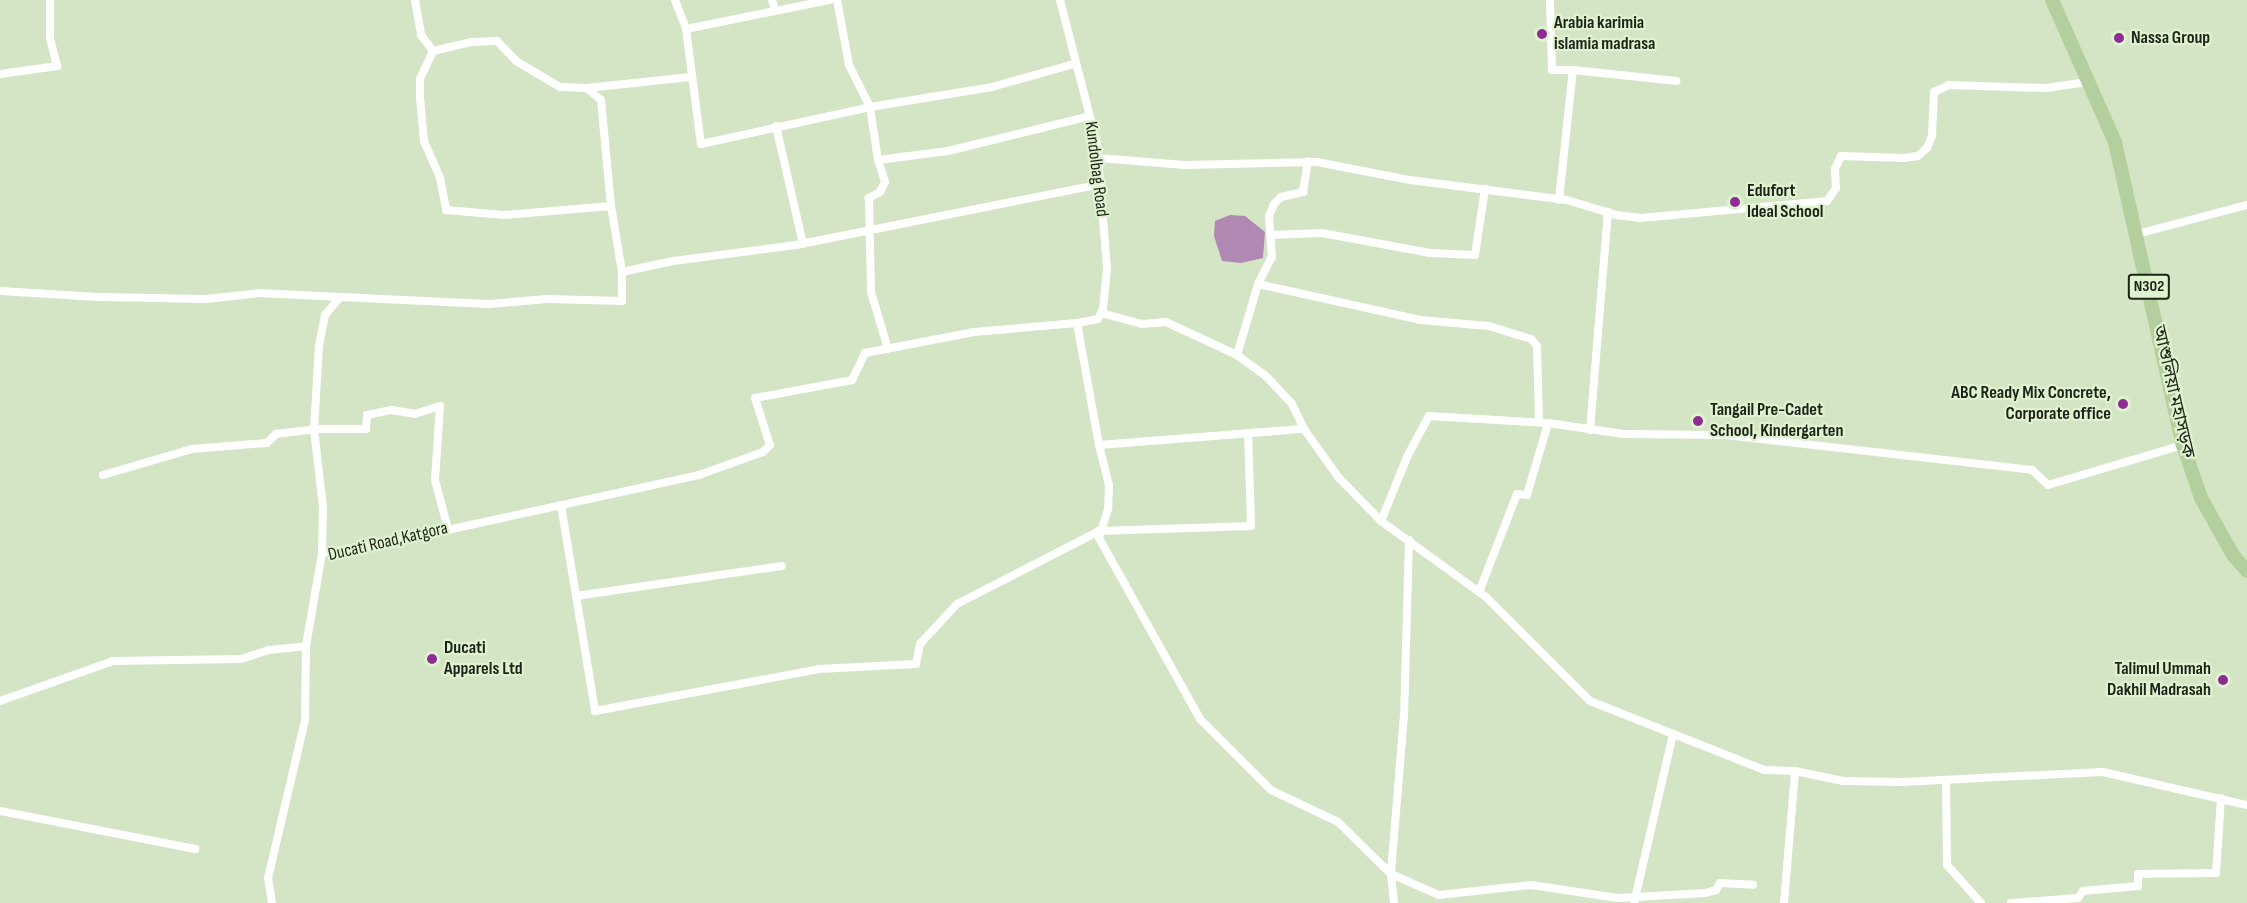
<!DOCTYPE html>
<meta charset="utf-8">
<style>
body{margin:0}
#map{position:relative;width:2247px;height:903px;overflow:hidden;background:#d3e5c4;font-family:"Sofia Sans Condensed","Noto Sans Bengali",sans-serif}
div>[style]{position:absolute}
[style*='--x']{left:calc(var(--x)*1px);top:calc(var(--y)*1px);width:calc(var(--w)*1px);rotate:calc(var(--a)*1deg)}
.water>*{inset:0;background:#b088b1}
.minor>*{height:8px;margin:-4px;padding:0 4px;transform-origin:4px;border-radius:4px;background:#fff}
.trunk>*{height:14px;margin:-7px;padding:0 7px;transform-origin:7px;border-radius:7px;background:#b4cf9e}
.dots>*{width:16px;height:16px;translate:-50% -50%;box-sizing:border-box;border:3px solid #e0f3d1;border-radius:50%}
span{translate:-50% -50%;white-space:nowrap;text-align:center;line-height:1.15;-webkit-text-stroke:4.5px #e0f3d1;paint-order:stroke}
.shield-label span{padding:2px 4px;background:#e0f3d1;border:2px solid;border-radius:4px;-webkit-text-stroke-width:0}
.shield-label{font-size:16px;color:#1d2317;font-weight:700}
.poi-label{font-size:18px;color:#1d2317;font-weight:700}
.left{translate:0 -50%;text-align:left}
.right{translate:-100% -50%;text-align:right}
.street-label{font-size:18px;color:#1d2317}
</style>
<div id="map">
<div class="water">
<div style="clip-path:polygon(1230px 215px,1245px 216px,1265px 232px,1263px 258px,1241px 263px,1222px 261px,1214px 236px,1215px 221px)"></div>
</div>
<div class="minor">
<div style="--x:415;--y:0;--w:36;--a:80"></div>
<div style="--x:421;--y:35;--w:20;--a:53"></div>
<div style="--x:433;--y:51;--w:39;--a:-13"></div>
<div style="--x:471;--y:42;--w:26;--a:-2"></div>
<div style="--x:497;--y:41;--w:28;--a:46"></div>
<div style="--x:516;--y:61;--w:51;--a:30.6"></div>
<div style="--x:560;--y:87;--w:27;--a:2"></div>
<div style="--x:587;--y:88;--w:104;--a:-6.1"></div>
<div style="--x:675;--y:0;--w:31;--a:69"></div>
<div style="--x:686;--y:29;--w:116;--a:82.6"></div>
<div style="--x:701;--y:144;--w:173;--a:-12.3"></div>
<div style="--x:870;--y:107;--w:124;--a:-9.3"></div>
<div style="--x:992;--y:87;--w:85;--a:-15.7"></div>
<div style="--x:772;--y:0;--w:9;--a:72"></div>
<div style="--x:837;--y:0;--w:66;--a:79.5"></div>
<div style="--x:849;--y:65;--w:47;--a:63.4"></div>
<div style="--x:870;--y:107;--w:54;--a:81.4"></div>
<div style="--x:878;--y:160;--w:23;--a:72"></div>
<div style="--x:885;--y:182;--w:11;--a:117"></div>
<div style="--x:880;--y:192;--w:13;--a:151"></div>
<div style="--x:869;--y:198;--w:94;--a:88.8"></div>
<div style="--x:871;--y:292;--w:59;--a:73.4"></div>
<div style="--x:1060;--y:0;--w:149;--a:75.6"></div>
<div style="--x:1097;--y:144;--w:125;--a:85.4"></div>
<div style="--x:1107;--y:269;--w:40;--a:95.7"></div>
<div style="--x:1103;--y:309;--w:11;--a:117"></div>
<div style="--x:1098;--y:319;--w:21;--a:169"></div>
<div style="--x:1550;--y:0;--w:70;--a:88.4"></div>
<div style="--x:1552;--y:70;--w:21;--a:0"></div>
<div style="--x:686;--y:29;--w:147;--a:-11.4"></div>
<div style="--x:433;--y:51;--w:31;--a:115"></div>
<div style="--x:420;--y:79;--w:19;--a:90"></div>
<div style="--x:420;--y:98;--w:43;--a:84.7"></div>
<div style="--x:424;--y:141;--w:40;--a:66.6"></div>
<div style="--x:440;--y:178;--w:33;--a:79"></div>
<div style="--x:446;--y:210;--w:58;--a:4.9"></div>
<div style="--x:504;--y:215;--w:107;--a:-4.8"></div>
<div style="--x:0;--y:74;--w:58;--a:-8"></div>
<div style="--x:57;--y:66;--w:29;--a:-104"></div>
<div style="--x:50;--y:38;--w:38;--a:-90"></div>
<div style="--x:587;--y:88;--w:18;--a:41"></div>
<div style="--x:601;--y:100;--w:106;--a:84.6"></div>
<div style="--x:611;--y:206;--w:67;--a:80.5"></div>
<div style="--x:776;--y:126;--w:121;--a:77.1"></div>
<div style="--x:1098;--y:158;--w:87;--a:4.6"></div>
<div style="--x:1185;--y:165;--w:132;--a:-1.3"></div>
<div style="--x:1317;--y:162;--w:95;--a:11"></div>
<div style="--x:1410;--y:180;--w:158;--a:7.3"></div>
<div style="--x:1567;--y:200;--w:51;--a:17"></div>
<div style="--x:1616;--y:215;--w:25;--a:7"></div>
<div style="--x:1641;--y:218;--w:187;--a:-5.2"></div>
<div style="--x:1827;--y:201;--w:16;--a:-55"></div>
<div style="--x:1836;--y:188;--w:19;--a:-93"></div>
<div style="--x:1835;--y:169;--w:14;--a:-65"></div>
<div style="--x:1841;--y:156;--w:63;--a:1.8"></div>
<div style="--x:1904;--y:158;--w:14;--a:-8"></div>
<div style="--x:1918;--y:156;--w:12;--a:-42"></div>
<div style="--x:1927;--y:148;--w:13;--a:-67"></div>
<div style="--x:1932;--y:136;--w:44;--a:-87.4"></div>
<div style="--x:1934;--y:92;--w:17;--a:-25"></div>
<div style="--x:1949;--y:85;--w:97;--a:1.8"></div>
<div style="--x:2046;--y:88;--w:42;--a:-8.1"></div>
<div style="--x:878;--y:160;--w:71;--a:-7.3"></div>
<div style="--x:948;--y:151;--w:146;--a:-13.8"></div>
<div style="--x:1559;--y:200;--w:131;--a:-83.9"></div>
<div style="--x:1573;--y:70;--w:104;--a:6.1"></div>
<div style="--x:2137;--y:234;--w:114;--a:-14.8"></div>
<div style="--x:1271;--y:235;--w:51;--a:-2.2"></div>
<div style="--x:1322;--y:233;--w:110;--a:10.5"></div>
<div style="--x:1430;--y:253;--w:45;--a:2.5"></div>
<div style="--x:1475;--y:255;--w:67;--a:-81.4"></div>
<div style="--x:1258;--y:284;--w:30;--a:-63"></div>
<div style="--x:1272;--y:257;--w:41;--a:-94.2"></div>
<div style="--x:1269;--y:216;--w:13;--a:-67"></div>
<div style="--x:1274;--y:204;--w:10;--a:-45"></div>
<div style="--x:1281;--y:197;--w:23;--a:-13"></div>
<div style="--x:1303;--y:192;--w:31;--a:-81"></div>
<div style="--x:0;--y:291;--w:98;--a:3.5"></div>
<div style="--x:98;--y:297;--w:108;--a:1.1"></div>
<div style="--x:206;--y:299;--w:54;--a:-6.3"></div>
<div style="--x:260;--y:293;--w:80;--a:2.9"></div>
<div style="--x:1101;--y:313;--w:42;--a:15"></div>
<div style="--x:1142;--y:324;--w:24;--a:-5"></div>
<div style="--x:1166;--y:322;--w:78;--a:24.9"></div>
<div style="--x:1237;--y:355;--w:36;--a:36"></div>
<div style="--x:1266;--y:376;--w:38;--a:47"></div>
<div style="--x:1292;--y:404;--w:28;--a:64"></div>
<div style="--x:1237;--y:355;--w:74;--a:-73.5"></div>
<div style="--x:1258;--y:284;--w:166;--a:12.5"></div>
<div style="--x:1420;--y:320;--w:69;--a:5"></div>
<div style="--x:1489;--y:326;--w:44;--a:17.2"></div>
<div style="--x:1531;--y:339;--w:9;--a:49"></div>
<div style="--x:1537;--y:346;--w:76;--a:88.5"></div>
<div style="--x:1590;--y:430;--w:219;--a:-85.3"></div>
<div style="--x:1099;--y:445;--w:41;--a:76"></div>
<div style="--x:1109;--y:485;--w:24;--a:92"></div>
<div style="--x:1108;--y:509;--w:30;--a:107"></div>
<div style="--x:1099;--y:538;--w:207;--a:60.8"></div>
<div style="--x:1200;--y:719;--w:100;--a:45"></div>
<div style="--x:1271;--y:790;--w:74;--a:25.5"></div>
<div style="--x:1338;--y:822;--w:74;--a:44.5"></div>
<div style="--x:1391;--y:874;--w:29;--a:84"></div>
<div style="--x:103;--y:475;--w:93;--a:-16.3"></div>
<div style="--x:192;--y:449;--w:75;--a:-4.6"></div>
<div style="--x:267;--y:443;--w:13;--a:-45"></div>
<div style="--x:276;--y:434;--w:38;--a:-7"></div>
<div style="--x:314;--y:429;--w:52;--a:0"></div>
<div style="--x:366;--y:429;--w:14;--a:-86"></div>
<div style="--x:367;--y:415;--w:25;--a:-12"></div>
<div style="--x:391;--y:410;--w:24;--a:9"></div>
<div style="--x:415;--y:414;--w:26;--a:-18"></div>
<div style="--x:440;--y:406;--w:74;--a:93.9"></div>
<div style="--x:435;--y:480;--w:51;--a:75.1"></div>
<div style="--x:561;--y:505;--w:209;--a:80.6"></div>
<div style="--x:595;--y:711;--w:228;--a:-10.6"></div>
<div style="--x:819;--y:669;--w:97;--a:-3"></div>
<div style="--x:916;--y:664;--w:20;--a:-79"></div>
<div style="--x:920;--y:644;--w:54;--a:-47.2"></div>
<div style="--x:957;--y:604;--w:160;--a:-27.2"></div>
<div style="--x:1099;--y:531;--w:152;--a:-1.9"></div>
<div style="--x:1251;--y:526;--w:93;--a:-91.8"></div>
<div style="--x:1381;--y:521;--w:71;--a:-67.8"></div>
<div style="--x:1408;--y:455;--w:44;--a:-61.7"></div>
<div style="--x:1429;--y:416;--w:119;--a:3.4"></div>
<div style="--x:1548;--y:423;--w:76;--a:8.3"></div>
<div style="--x:1623;--y:434;--w:103;--a:0.6"></div>
<div style="--x:1726;--y:435;--w:308;--a:6.5"></div>
<div style="--x:2032;--y:470;--w:22;--a:43"></div>
<div style="--x:2048;--y:485;--w:141;--a:-16.5"></div>
<div style="--x:1409;--y:540;--w:175;--a:91.6"></div>
<div style="--x:1404;--y:715;--w:160;--a:94.7"></div>
<div style="--x:1391;--y:874;--w:52;--a:23.6"></div>
<div style="--x:1439;--y:895;--w:93;--a:-6.2"></div>
<div style="--x:1531;--y:885;--w:88;--a:8.5"></div>
<div style="--x:1618;--y:898;--w:87;--a:-3.3"></div>
<div style="--x:1705;--y:893;--w:11;--a:-15"></div>
<div style="--x:1716;--y:890;--w:8;--a:-60"></div>
<div style="--x:1720;--y:883;--w:33;--a:3"></div>
<div style="--x:322;--y:553;--w:46;--a:-88.8"></div>
<div style="--x:323;--y:507;--w:79;--a:-96.6"></div>
<div style="--x:314;--y:429;--w:83;--a:-86.6"></div>
<div style="--x:319;--y:346;--w:32;--a:-79"></div>
<div style="--x:325;--y:315;--w:23;--a:-50"></div>
<div style="--x:340;--y:297;--w:149;--a:2.7"></div>
<div style="--x:489;--y:304;--w:58;--a:-4.9"></div>
<div style="--x:547;--y:299;--w:75;--a:1.5"></div>
<div style="--x:622;--y:301;--w:29;--a:-90"></div>
<div style="--x:622;--y:272;--w:52;--a:-12.2"></div>
<div style="--x:673;--y:261;--w:124;--a:-7.4"></div>
<div style="--x:796;--y:245;--w:311;--a:-11.3"></div>
<div style="--x:1479;--y:592;--w:105;--a:-68.8"></div>
<div style="--x:1517;--y:494;--w:10;--a:6"></div>
<div style="--x:1527;--y:495;--w:75;--a:-73.7"></div>
<div style="--x:576;--y:596;--w:208;--a:-8.3"></div>
<div style="--x:0;--y:701;--w:120;--a:-19.5"></div>
<div style="--x:113;--y:661;--w:128;--a:-0.9"></div>
<div style="--x:241;--y:659;--w:29;--a:-18"></div>
<div style="--x:269;--y:650;--w:37;--a:-6"></div>
<div style="--x:1946;--y:780;--w:85;--a:89.3"></div>
<div style="--x:1947;--y:865;--w:51;--a:48.2"></div>
<div style="--x:0;--y:811;--w:199;--a:11"></div>
<div style="--x:272;--y:903;--w:25;--a:-99"></div>
<div style="--x:268;--y:878;--w:162;--a:-76.8"></div>
<div style="--x:305;--y:720;--w:74;--a:-89.2"></div>
<div style="--x:306;--y:646;--w:94;--a:-80.2"></div>
<div style="--x:322;--y:553;--w:62;--a:-8.4"></div>
<div style="--x:383;--y:544;--w:323;--a:-12.3"></div>
<div style="--x:699;--y:475;--w:68;--a:-19.8"></div>
<div style="--x:763;--y:452;--w:10;--a:-45"></div>
<div style="--x:770;--y:445;--w:49;--a:-107.7"></div>
<div style="--x:755;--y:398;--w:99;--a:-10.5"></div>
<div style="--x:852;--y:380;--w:30;--a:-64"></div>
<div style="--x:865;--y:353;--w:111;--a:-10.9"></div>
<div style="--x:974;--y:332;--w:103;--a:-5"></div>
<div style="--x:1077;--y:323;--w:124;--a:79.8"></div>
<div style="--x:1099;--y:445;--w:206;--a:-4.5"></div>
<div style="--x:1304;--y:429;--w:60;--a:54.5"></div>
<div style="--x:1339;--y:478;--w:60;--a:45.7"></div>
<div style="--x:1381;--y:521;--w:130;--a:35.9"></div>
<div style="--x:1486;--y:597;--w:147;--a:45"></div>
<div style="--x:1590;--y:701;--w:187;--a:21.6"></div>
<div style="--x:1764;--y:770;--w:31;--a:2"></div>
<div style="--x:1795;--y:771;--w:49;--a:11.8"></div>
<div style="--x:1843;--y:781;--w:60;--a:1"></div>
<div style="--x:1903;--y:782;--w:200;--a:-2.9"></div>
<div style="--x:2103;--y:772;--w:148;--a:12.9"></div>
<div style="--x:1634;--y:903;--w:173;--a:-77"></div>
<div style="--x:1784;--y:903;--w:132;--a:-85.2"></div>
<div style="--x:2011;--y:903;--w:67;--a:-4.3"></div>
<div style="--x:2078;--y:898;--w:9;--a:-54"></div>
<div style="--x:2083;--y:891;--w:55;--a:-5.2"></div>
<div style="--x:2138;--y:886;--w:12;--a:-90"></div>
<div style="--x:2138;--y:874;--w:78;--a:-0.7"></div>
<div style="--x:2216;--y:873;--w:75;--a:-86.2"></div>
</div>
<div class="trunk">
<div style="--x:2052;--y:0;--w:155;--a:66.1"></div>
<div style="--x:2115;--y:142;--w:311;--a:77.4"></div>
<div style="--x:2183;--y:445;--w:56;--a:71.2"></div>
<div style="--x:2201;--y:498;--w:65;--a:60.7"></div>
<div style="--x:2233;--y:555;--w:21;--a:49"></div>
</div>
<div class="dots">
<div style="left:1542px;top:34px;background:#8e2c93"></div>
<div style="left:2119px;top:38px;background:#8e2c93"></div>
<div style="left:1735px;top:202px;background:#8e2c93"></div>
<div style="left:2123px;top:404px;background:#8e2c93"></div>
<div style="left:1698px;top:421px;background:#8e2c93"></div>
<div style="left:432px;top:659px;background:#8e2c93"></div>
<div style="left:2223px;top:680px;background:#8e2c93"></div>
</div>
<div class="shield-label">
<span style="left:2149px;top:287px">N302</span>
</div>
<div class="poi-label">
<span class="left" style="left:1554px;top:34px">Arabia karimia<br>islamia madrasa</span>
<span class="left" style="left:2131px;top:38px">Nassa Group</span>
<span class="left" style="left:1747px;top:202px">Edufort<br>Ideal School</span>
<span class="right" style="left:2111px;top:404px">ABC Ready Mix Concrete,<br>Corporate office</span>
<span class="left" style="left:1710px;top:421px">Tangail Pre-Cadet<br>School, Kindergarten</span>
<span class="left" style="left:444px;top:659px">Ducati<br>Apparels Ltd</span>
<span class="right" style="left:2211px;top:680px">Talimul Ummah<br>Dakhil Madrasah</span>
</div>
<div class="street-label">
<span style="left:1096px;top:169px;rotate:83deg">Kundolbag Road</span>
<span style="left:2173px;top:392px;rotate:77deg">আশুলিয়া মহাসড়ক</span>
<span style="left:388px;top:542px;rotate:-13deg">Ducati Road,Katgora</span>
</div>
</div>
